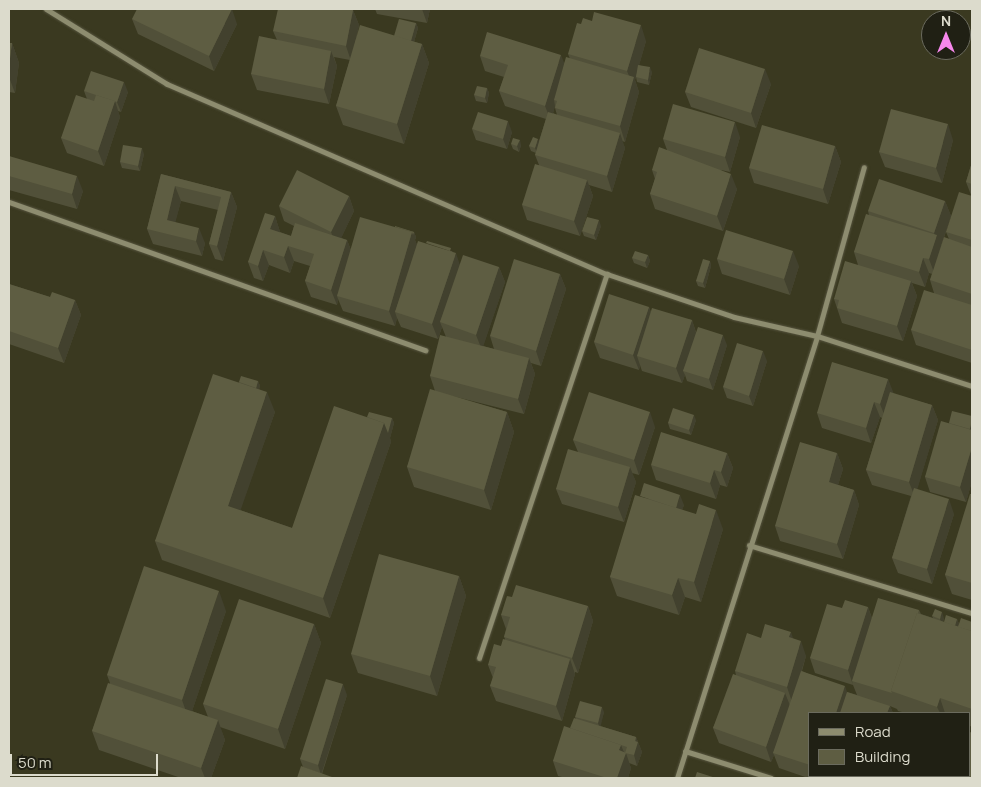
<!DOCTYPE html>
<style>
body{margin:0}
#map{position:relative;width:981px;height:787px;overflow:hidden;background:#3a3920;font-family:Manrope,sans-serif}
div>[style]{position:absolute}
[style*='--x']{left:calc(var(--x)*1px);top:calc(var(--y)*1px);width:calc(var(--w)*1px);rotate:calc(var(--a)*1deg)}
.roads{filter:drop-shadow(0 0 1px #56543e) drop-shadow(0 0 1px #56543e)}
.minor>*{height:5px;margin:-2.5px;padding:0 2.5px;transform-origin:2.5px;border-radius:2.5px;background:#8d8c6f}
.wall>*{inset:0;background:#515039}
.shaded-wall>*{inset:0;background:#42412e}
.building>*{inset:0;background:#5e5d42}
span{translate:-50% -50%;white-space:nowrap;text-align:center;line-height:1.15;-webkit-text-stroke:4px #202014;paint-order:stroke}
.frame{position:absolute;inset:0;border:10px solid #dcdbcc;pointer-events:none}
.legend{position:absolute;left:808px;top:712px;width:162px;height:65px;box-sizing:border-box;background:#202014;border:1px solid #6b6b5e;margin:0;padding:6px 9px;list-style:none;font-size:15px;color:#dcdbcc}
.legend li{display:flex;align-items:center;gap:10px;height:25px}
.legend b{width:25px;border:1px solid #6b6b5e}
.north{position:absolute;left:921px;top:10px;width:50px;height:50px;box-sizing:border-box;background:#202014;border:1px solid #6b6b5e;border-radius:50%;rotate:0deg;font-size:14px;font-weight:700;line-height:20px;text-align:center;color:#dcdbcc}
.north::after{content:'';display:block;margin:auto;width:18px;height:22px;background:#f788ec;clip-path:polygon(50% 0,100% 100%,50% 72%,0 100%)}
.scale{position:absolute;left:10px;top:754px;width:148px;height:22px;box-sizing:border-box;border:2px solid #dcdbcc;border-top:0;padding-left:6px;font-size:15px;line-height:18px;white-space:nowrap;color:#dcdbcc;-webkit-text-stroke:4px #202014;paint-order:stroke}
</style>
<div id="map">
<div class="roads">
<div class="minor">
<div style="--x:46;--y:9;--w:142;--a:31.8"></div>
<div style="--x:167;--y:84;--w:479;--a:23.4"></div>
<div style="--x:607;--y:274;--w:134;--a:18.7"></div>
<div style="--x:734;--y:317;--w:85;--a:12.9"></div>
<div style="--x:817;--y:336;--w:163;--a:17.9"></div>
<div style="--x:9;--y:202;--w:442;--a:19.6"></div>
<div style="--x:749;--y:545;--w:233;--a:17"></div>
<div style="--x:479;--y:658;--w:405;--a:-71.6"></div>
<div style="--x:685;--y:751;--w:90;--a:17.4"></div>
<div style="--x:677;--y:778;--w:464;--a:-72.4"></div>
<div style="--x:817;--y:336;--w:175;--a:-74.5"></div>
</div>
</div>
<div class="wall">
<div style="clip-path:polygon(375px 9px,430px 9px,427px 23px,377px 14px)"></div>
<div style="clip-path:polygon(353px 10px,359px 25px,356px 40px,394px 36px,416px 23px,418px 28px,414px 42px,422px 44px,429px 63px,404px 144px,343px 125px,336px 106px,350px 60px,334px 57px,337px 66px,329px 104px,257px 90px,251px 74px,277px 40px,273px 31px)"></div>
<div style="clip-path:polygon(132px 19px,237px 24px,214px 71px,138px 34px)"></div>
<div style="clip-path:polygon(evenodd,646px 41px,639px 65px,652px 72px,649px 85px,637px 82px,636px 77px,635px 80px,639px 92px,625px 142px,622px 141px,625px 148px,612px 192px,589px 185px,593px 196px,580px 236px,527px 220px,522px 205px,539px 165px,535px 155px,536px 153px,531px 151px,529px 146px,539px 141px,546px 119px,505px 106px,499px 91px,504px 77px,485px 71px,480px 56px,564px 63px,570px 59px,568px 54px,646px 41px,555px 106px,555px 108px,557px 115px,553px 113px,555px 106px)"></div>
<div style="clip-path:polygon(9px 43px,12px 43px,19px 63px,15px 93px,9px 92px)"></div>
<div style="clip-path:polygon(771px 84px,756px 128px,691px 107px,685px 92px)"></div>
<div style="clip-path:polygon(487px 88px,489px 93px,487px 103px,476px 101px,474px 95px)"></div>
<div style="clip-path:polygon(84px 91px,128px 92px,121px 112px,118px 111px,120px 117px,104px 166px,67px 153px,61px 138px,87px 99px)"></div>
<div style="clip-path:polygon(472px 129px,512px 132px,507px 149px,476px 140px)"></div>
<div style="clip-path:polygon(740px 137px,730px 172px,721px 170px,737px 189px,723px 231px,655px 209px,650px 194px,655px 179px,652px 170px,667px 150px,663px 139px)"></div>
<div style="clip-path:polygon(953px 140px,942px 183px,885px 167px,879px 152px)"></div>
<div style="clip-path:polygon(511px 144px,521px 145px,519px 152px,513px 149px)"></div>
<div style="clip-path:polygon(835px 146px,841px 162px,828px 204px,754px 183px,749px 168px)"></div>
<div style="clip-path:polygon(144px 154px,140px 171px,122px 168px,120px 162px)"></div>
<div style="clip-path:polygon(9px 156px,83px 191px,77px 209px,9px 190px)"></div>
<div style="clip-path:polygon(972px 162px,972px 363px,916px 345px,911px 330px,934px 293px,930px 280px,932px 274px,929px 273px,925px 287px,912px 283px,917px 296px,903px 341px,842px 323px,834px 299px,858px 265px,854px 252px,869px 215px,868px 211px,945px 201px,951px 216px,941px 247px,949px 239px,946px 232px,971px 195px,966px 182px)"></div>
<div style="clip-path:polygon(161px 174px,231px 192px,237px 207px,223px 261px,215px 259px,209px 244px,218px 210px,181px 201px,175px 222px,205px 243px,202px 256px,153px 244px,147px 229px)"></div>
<div style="clip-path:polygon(349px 196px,354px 211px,341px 238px,347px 240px,351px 250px,395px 227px,414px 232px,416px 237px,415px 240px,417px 245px,452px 251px,460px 265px,499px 267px,505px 282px,483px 346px,494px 349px,490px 336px,560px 274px,566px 289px,541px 366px,531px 363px,535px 374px,524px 414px,448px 395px,507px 412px,514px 432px,491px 510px,414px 487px,407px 467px,435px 391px,430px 376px,446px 337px,442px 327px,438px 339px,401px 327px,397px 318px,395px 326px,343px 311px,338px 299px,337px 305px,311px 297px,305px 281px,310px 266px,294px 261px,290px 273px,269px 265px,263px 281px,254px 278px,248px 262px,275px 216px,280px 232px,291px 236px,294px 226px,284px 221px,279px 206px)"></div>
<div style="clip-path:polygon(601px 226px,596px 240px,584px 236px,582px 231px)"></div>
<div style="clip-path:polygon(648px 255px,650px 261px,647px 268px,634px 263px,632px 258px)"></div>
<div style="clip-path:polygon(717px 259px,799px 266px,790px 295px,722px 274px)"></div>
<div style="clip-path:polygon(710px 261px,711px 266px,705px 288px,698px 286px,696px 281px)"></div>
<div style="clip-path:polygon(9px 284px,50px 297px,75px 300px,81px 315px,64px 363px,9px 344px)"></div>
<div style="clip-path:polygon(649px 307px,651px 312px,692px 320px,696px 332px,727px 345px,713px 390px,687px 381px,685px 375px,682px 383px,642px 371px,640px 365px,639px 370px,600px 358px,594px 342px)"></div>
<div style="clip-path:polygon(767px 361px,753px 406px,727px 398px,723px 387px)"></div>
<div style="clip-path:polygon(888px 379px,893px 394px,932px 405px,938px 420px,917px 489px,954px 514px,932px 584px,898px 573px,892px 558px,911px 496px,872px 485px,866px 470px,882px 418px,880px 417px,871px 443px,822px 428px,817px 413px)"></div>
<div style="clip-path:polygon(258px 381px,260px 386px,259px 389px,275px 412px,240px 510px,292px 528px,367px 417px,392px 418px,394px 423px,390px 438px,391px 442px,330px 618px,162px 560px,155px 541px,239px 382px)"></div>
<div style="clip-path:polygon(972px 416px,972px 481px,966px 502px,930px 492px,925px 477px,949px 423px)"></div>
<div style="clip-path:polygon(696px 420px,691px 435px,670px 429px,668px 423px)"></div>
<div style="clip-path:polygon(655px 427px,639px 475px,632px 473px,636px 482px,624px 522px,562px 504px,556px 489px,578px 452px,573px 440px)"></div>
<div style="clip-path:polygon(727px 453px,733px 468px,727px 487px,720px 485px,716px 499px,656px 480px,651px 465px)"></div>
<div style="clip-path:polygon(837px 453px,843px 469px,838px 485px,854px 490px,859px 505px,843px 559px,780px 541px,775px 526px)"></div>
<div style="clip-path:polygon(972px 494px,972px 600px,952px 594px,945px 575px)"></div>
<div style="clip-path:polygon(640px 497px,684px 505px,682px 510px,723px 529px,701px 602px,685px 597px,679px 615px,617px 596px,610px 577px)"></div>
<div style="clip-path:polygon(459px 576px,466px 596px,437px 696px,358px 673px,351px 654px)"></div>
<div style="clip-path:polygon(512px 597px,588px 606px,593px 621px,578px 673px,575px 672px,575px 674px,562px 721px,496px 701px,490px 686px,493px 678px,488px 665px,501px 646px,505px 639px,504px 637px,506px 629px,501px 615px)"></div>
<div style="clip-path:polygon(868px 607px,872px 618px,919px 610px,921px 614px,933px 618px,932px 616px,944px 618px,943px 622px,957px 619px,959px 624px,972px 622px,972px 727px,970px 726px,970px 713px,906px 713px,898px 711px,897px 709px,890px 706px,893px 713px,810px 713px,810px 776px,825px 776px,824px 778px,808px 778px,779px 768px,774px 755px,771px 762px,719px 743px,713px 728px,736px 675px,735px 671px,761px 638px,793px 639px,806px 656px,802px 671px,847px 692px,857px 695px,853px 685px,815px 673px,810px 658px,842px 608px)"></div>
<div style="clip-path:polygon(226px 611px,192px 711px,208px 717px,203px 704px,314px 624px,321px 643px,285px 749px,220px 727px,225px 740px,211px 778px,181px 778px,99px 750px,92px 731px,110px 683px,107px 675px)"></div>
<div style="clip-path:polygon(347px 695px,322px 774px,303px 767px,300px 759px)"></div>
<div style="clip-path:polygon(604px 712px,600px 726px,636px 737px,642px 752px,637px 766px,629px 763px,631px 768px,628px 778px,566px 778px,558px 776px,553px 761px,576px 719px,575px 717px)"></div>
<div style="clip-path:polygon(827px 776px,877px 776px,877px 778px,828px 778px)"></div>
</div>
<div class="shaded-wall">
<div style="clip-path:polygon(232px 9px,237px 24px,214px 71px,209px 56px)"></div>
<div style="clip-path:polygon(422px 9px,430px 9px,427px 23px)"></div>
<div style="clip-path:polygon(353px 10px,359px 25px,351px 61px,346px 46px)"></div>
<div style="clip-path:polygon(416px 23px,418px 28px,412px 49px,410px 44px)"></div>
<div style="clip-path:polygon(641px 25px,646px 41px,635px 80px,639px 92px,625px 142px,620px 126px,632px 83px,627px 71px)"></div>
<div style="clip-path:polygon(12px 43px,19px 63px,15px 93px,9px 77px,9px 66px)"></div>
<div style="clip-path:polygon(422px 44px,429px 63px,404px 144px,397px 124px)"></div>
<div style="clip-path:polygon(331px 51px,337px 66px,329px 104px,324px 89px)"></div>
<div style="clip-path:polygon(561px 55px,567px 70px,554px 100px,555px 106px,551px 121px,545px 106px)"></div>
<div style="clip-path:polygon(650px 67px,652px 72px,649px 85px,648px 80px)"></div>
<div style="clip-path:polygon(765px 69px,771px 84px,756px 128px,751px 113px)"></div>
<div style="clip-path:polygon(124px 82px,128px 92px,121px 112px,117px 102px)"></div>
<div style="clip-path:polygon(487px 88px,489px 93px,487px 103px,485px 98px)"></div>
<div style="clip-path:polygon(115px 101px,120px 117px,104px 166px,98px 151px)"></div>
<div style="clip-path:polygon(508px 121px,512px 132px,507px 149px,503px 139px)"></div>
<div style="clip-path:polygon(735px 122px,740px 137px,730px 172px,725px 157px)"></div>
<div style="clip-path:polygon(948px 124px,953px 140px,942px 183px,936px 168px)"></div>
<div style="clip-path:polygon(620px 133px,625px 148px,612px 192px,607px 176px)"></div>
<div style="clip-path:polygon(538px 139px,540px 144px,537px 153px,535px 148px)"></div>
<div style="clip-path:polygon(520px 140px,521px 145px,519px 152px,517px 146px)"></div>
<div style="clip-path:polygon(835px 146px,841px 162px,828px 204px,823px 189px)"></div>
<div style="clip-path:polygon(142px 148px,144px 154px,140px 171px,138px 166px)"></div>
<div style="clip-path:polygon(731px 174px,737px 189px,723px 231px,717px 216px)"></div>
<div style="clip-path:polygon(77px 176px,83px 191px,77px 209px,72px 194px)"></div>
<div style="clip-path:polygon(587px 180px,593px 196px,580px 236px,574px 221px)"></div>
<div style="clip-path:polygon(175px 186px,181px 201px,172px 235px,167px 220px)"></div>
<div style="clip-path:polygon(231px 192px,237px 207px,223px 261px,217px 246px)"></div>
<div style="clip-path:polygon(349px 196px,354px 211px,337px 247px,331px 232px)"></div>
<div style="clip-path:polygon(945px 201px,951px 216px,941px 246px,942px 250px,935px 275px,929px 259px,936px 238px,934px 233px)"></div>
<div style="clip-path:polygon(275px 216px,280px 232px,276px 244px,270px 229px)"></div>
<div style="clip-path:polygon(599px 220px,601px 226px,596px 240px,594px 235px)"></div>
<div style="clip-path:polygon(199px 228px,205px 243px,202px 256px,196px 241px)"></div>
<div style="clip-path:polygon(412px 232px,414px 232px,416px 237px,415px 240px,418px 247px,395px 312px,397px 318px,395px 326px,389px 311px)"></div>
<div style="clip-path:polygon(347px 240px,353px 256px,337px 296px,338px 299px,337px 305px,331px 290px)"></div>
<div style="clip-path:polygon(288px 246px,294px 261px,290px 273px,284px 257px)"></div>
<div style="clip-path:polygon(263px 250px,269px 265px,263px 281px,258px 266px)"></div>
<div style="clip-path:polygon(793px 251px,799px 266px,790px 295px,784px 279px)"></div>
<div style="clip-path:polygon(456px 253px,461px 268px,440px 322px,442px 327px,438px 339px,432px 324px)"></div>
<div style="clip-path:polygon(648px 255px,650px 261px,647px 268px,645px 262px)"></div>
<div style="clip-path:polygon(923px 258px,929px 273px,925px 287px,919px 272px)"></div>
<div style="clip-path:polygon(710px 261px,711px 266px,705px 288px,703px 283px)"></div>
<div style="clip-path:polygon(499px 267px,505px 282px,482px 350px,476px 335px)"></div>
<div style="clip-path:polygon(560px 274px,566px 289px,541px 366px,536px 351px)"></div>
<div style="clip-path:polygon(911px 281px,917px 296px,903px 341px,897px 326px)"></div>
<div style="clip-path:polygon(75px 300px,81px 315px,64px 363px,58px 348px)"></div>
<div style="clip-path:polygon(649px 307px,654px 322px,637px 356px,640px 365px,639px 370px,633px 355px)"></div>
<div style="clip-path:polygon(692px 320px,697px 336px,683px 371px,685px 375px,682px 383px,676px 368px)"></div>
<div style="clip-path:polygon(723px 335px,727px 345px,713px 390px,709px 379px)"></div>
<div style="clip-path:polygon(763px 351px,767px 361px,753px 406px,749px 396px)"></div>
<div style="clip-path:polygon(529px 358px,535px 374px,524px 414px,518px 399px)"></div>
<div style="clip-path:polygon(888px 379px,894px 394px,886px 419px,880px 404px)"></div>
<div style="clip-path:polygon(258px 381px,260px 386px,257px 398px,255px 393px)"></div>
<div style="clip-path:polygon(267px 392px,275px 412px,235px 526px,228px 506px)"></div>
<div style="clip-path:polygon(874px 402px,880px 417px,871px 443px,866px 428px)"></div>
<div style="clip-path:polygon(932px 405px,938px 420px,915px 497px,909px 482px)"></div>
<div style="clip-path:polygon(507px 412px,514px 432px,491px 510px,484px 490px)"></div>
<div style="clip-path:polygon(650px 412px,655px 427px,639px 475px,634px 460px)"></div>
<div style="clip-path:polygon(694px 415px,696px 420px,691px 435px,689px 430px)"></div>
<div style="clip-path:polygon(392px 418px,394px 423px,390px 438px,391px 442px,330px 618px,323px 598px,384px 423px)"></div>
<div style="clip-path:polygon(972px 420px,972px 431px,969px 431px)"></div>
<div style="clip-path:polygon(972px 447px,972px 481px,966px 502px,960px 487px)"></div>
<div style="clip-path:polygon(727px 453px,733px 468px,727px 487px,721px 472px)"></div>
<div style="clip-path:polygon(837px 453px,843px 469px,834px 498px,829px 482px)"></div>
<div style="clip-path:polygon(630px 467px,636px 482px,624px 522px,618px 507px)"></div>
<div style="clip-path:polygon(714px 470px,720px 485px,716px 499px,710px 483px)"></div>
<div style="clip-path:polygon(854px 490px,859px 505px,843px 559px,837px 544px)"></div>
<div style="clip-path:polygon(680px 495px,684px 505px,679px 519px,676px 508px)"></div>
<div style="clip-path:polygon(949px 499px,954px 514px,932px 584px,927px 569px)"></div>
<div style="clip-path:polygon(716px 510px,723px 529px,701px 602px,694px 582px)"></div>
<div style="clip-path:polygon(459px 576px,466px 596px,437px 696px,430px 676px)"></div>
<div style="clip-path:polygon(678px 578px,685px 597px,679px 615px,672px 595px)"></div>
<div style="clip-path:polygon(219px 591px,226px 611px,189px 720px,182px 700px)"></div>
<div style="clip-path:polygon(588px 606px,593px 621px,578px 673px,572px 658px)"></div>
<div style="clip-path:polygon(868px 607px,873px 622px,852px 681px,853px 685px,848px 670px)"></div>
<div style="clip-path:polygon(942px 612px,944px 618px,942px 625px,940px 619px)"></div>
<div style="clip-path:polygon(957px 619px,959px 624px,954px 638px,952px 633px)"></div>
<div style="clip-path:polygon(314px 624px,321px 643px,285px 749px,278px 729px)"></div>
<div style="clip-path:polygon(791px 632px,796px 647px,789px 637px)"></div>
<div style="clip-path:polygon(801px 641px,806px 656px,792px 702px,787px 687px)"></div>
<div style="clip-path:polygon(570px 659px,575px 674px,562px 721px,556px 706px)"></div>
<div style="clip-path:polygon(343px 684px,347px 695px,321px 775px,318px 765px)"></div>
<div style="clip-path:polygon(845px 686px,850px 701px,846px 713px,836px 713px)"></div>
<div style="clip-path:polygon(785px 693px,791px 708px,773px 753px,774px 755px,771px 762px,766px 747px)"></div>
<div style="clip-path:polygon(940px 698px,945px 713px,940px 713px,937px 707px)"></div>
<div style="clip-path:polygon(890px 706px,893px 713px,887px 713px)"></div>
<div style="clip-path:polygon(602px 707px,604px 712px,600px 729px,598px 723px)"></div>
<div style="clip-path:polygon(218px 720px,225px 740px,211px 778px,205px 778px,201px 768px)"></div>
<div style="clip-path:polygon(636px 737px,642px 752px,637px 766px,634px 755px)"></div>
<div style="clip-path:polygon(621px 745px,625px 755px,626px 753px,631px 768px,628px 778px,617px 778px,619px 750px)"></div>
<div style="clip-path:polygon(820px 776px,825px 776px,824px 778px,821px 778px)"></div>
<div style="clip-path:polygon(867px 776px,877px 776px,877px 778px,866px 778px)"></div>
<div style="clip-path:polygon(920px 776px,931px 776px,930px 778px,920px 778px)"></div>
</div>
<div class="building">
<div style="clip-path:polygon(137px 9px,232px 9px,209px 56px,132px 19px)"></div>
<div style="clip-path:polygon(278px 9px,349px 9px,353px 10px,346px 46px,273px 31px)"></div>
<div style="clip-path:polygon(594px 12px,641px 25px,627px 71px,568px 54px,577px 23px,581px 24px,583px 18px,592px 21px)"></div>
<div style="clip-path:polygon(399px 19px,416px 23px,411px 41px,394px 36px)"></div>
<div style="clip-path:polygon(360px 25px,422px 44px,397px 124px,336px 106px)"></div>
<div style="clip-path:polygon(487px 32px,561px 55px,545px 106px,499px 91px,508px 65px,480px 56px)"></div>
<div style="clip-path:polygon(259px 36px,331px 51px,324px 89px,251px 74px)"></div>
<div style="clip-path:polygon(9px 43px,12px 43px,9px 66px)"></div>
<div style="clip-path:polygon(699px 48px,765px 69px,751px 113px,685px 92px)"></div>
<div style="clip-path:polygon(566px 57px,634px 77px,620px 126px,555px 108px,557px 101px,554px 100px)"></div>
<div style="clip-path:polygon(638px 65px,650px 67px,648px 80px,636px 77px)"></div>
<div style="clip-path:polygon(91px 71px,124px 82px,117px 102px,84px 91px)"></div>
<div style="clip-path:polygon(477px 86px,487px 88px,485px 98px,474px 95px)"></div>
<div style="clip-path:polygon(76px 95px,94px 101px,96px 95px,115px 101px,98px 151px,61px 138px)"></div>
<div style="clip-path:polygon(673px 104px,735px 122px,725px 157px,663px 139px)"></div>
<div style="clip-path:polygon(891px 109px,948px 124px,936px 168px,879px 152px)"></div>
<div style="clip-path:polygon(478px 112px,508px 121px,503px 139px,472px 129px)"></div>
<div style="clip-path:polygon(548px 112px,620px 133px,607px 176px,535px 155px)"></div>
<div style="clip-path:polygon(762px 125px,835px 146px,823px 189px,749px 168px)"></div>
<div style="clip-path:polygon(533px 137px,538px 139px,535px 148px,529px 146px)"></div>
<div style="clip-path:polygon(513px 138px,520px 140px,517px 146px,511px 144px)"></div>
<div style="clip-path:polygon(123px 145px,142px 148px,138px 166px,120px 162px)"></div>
<div style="clip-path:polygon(659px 147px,731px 174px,717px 216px,650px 194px,657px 172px,652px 170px)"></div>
<div style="clip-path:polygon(9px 156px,77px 176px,72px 194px,9px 176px)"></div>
<div style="clip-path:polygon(972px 162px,972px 184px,966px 182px)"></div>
<div style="clip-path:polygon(535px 164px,587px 180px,574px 221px,522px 205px)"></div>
<div style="clip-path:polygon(297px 170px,349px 196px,331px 232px,279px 206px)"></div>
<div style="clip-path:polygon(161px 174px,231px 192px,217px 246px,209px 244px,221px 197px,175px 186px,167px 220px,199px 228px,196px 241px,147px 229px)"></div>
<div style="clip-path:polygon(879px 179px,945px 201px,934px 233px,868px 211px)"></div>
<div style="clip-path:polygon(959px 192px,972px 196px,972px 240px,946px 232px)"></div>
<div style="clip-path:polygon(265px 213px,275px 216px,270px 229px,291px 236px,295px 223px,347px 240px,331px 290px,305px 281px,314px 254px,288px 246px,284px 257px,263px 250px,258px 266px,248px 262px)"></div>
<div style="clip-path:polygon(866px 214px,937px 235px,929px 259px,923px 258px,919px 272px,854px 252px)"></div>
<div style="clip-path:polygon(360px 217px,412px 232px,389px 311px,337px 296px)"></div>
<div style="clip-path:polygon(587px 217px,599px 220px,594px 235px,582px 231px)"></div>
<div style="clip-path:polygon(395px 226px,414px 232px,413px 235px,412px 232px,395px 227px)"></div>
<div style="clip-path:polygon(726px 230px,793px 251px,784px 279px,717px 259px)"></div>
<div style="clip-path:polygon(944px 237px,972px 247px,972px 294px,930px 280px)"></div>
<div style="clip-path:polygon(418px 241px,456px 253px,432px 324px,395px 312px)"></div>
<div style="clip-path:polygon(427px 241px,451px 248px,450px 251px,426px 243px)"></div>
<div style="clip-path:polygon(635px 251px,648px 255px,645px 262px,632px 258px)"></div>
<div style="clip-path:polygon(463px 255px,499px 267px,476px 335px,440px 322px)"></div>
<div style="clip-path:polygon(514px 259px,560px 274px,536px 351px,490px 336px)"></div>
<div style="clip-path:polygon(703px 259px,710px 261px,703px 283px,696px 281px)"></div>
<div style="clip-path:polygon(845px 261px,911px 281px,897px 326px,837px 308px,839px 300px,834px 299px)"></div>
<div style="clip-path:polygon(9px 284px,50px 297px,52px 292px,75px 300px,58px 348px,9px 331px)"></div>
<div style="clip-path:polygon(924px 290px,972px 305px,972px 350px,911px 330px)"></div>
<div style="clip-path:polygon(609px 294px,649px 307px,633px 355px,594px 342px)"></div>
<div style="clip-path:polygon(652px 308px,692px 320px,676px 368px,637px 356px)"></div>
<div style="clip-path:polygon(698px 327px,723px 335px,709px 379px,683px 371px)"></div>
<div style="clip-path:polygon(440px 335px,529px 358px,518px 399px,430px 376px)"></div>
<div style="clip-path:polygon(737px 343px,763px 351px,749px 396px,723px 387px)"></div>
<div style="clip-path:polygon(832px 362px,888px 379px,880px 404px,874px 402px,866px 428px,817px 413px)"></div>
<div style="clip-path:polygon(213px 374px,267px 392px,228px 506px,292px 528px,334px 406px,384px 423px,323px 598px,155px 541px)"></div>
<div style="clip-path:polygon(241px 376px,258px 381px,256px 388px,239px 382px)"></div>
<div style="clip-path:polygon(430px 389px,507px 412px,484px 490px,407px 467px)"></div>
<div style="clip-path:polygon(589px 392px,650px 412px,634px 460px,573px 440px)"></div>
<div style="clip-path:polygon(890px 392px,932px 405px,909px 482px,866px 470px)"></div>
<div style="clip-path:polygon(673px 408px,694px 415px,689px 430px,668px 423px)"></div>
<div style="clip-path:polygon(952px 411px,972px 416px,972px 420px,970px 429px,949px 423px)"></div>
<div style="clip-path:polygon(369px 412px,392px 418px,388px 433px,384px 423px,367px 417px)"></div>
<div style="clip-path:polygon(941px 421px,972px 430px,972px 447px,960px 487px,925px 477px)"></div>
<div style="clip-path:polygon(661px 432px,727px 453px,721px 472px,714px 470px,710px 483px,651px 465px)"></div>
<div style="clip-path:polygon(800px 442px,837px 453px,829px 482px,854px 490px,837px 544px,775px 526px)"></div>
<div style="clip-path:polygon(568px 449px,630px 467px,618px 507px,556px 489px)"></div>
<div style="clip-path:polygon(644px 483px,680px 495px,676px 508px,640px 496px)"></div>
<div style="clip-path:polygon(914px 488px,949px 499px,927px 569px,892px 558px)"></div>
<div style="clip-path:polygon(970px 494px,972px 494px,972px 583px,945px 575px)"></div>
<div style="clip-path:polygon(635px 495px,696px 514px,699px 504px,716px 510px,694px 582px,678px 578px,672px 595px,610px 577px)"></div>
<div style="clip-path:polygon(379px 554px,459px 576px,430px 676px,351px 654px)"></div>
<div style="clip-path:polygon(144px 566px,219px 591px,182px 700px,107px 675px)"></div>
<div style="clip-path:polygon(516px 585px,588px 606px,572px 658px,504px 637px,510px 617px,501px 615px,507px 596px,512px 597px)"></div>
<div style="clip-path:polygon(878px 598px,919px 610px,918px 613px,917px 613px,891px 691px,892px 693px,852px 681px)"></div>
<div style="clip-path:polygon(239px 599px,314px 624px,278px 729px,203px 704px)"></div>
<div style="clip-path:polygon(845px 600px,868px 607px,848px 670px,810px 658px,827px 604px,842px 608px)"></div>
<div style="clip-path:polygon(935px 609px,942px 612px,940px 619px,932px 616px)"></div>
<div style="clip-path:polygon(917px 613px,972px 631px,972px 709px,940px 698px,937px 707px,891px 691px)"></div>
<div style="clip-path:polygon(946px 615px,957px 619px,955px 626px,944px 622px)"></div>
<div style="clip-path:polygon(961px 618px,972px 622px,972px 631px,958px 627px)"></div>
<div style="clip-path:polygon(765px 624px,791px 632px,789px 637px,801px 641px,787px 687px,735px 671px,747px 633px,761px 638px)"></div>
<div style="clip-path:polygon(503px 639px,570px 659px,556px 706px,490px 686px,496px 667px,488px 665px,494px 644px,501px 646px)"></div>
<div style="clip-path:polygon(801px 671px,845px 686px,836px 713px,810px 713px,810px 765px,773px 753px)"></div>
<div style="clip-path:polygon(733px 674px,785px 693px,766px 747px,713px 728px)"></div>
<div style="clip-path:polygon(326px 679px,343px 684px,318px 765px,300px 759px)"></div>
<div style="clip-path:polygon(108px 683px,218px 720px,201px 768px,92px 731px)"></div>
<div style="clip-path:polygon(847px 692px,890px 706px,887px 713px,840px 713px)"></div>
<div style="clip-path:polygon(580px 701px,602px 707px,598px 723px,575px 717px)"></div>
<div style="clip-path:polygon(574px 718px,636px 737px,635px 741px,638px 742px,634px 755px,625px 753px,627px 747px,570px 728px)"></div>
<div style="clip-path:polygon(564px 726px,621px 745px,619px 750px,626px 753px,617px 778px,607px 778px,553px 761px)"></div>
<div style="clip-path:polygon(970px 732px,972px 733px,972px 778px,933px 778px,933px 776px,970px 776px)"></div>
<div style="clip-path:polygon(301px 766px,332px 777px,332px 778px,297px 778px)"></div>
<div style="clip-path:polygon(697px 772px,716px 778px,695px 778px)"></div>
<div style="clip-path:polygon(857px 776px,867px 776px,866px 778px)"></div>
<div style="clip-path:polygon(879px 776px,920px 776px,920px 778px,887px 778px)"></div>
</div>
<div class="frame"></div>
<ul class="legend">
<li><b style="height:6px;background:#8d8c6f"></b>Road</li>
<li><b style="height:14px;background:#5e5d42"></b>Building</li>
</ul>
<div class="north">N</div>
<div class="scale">50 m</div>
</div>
